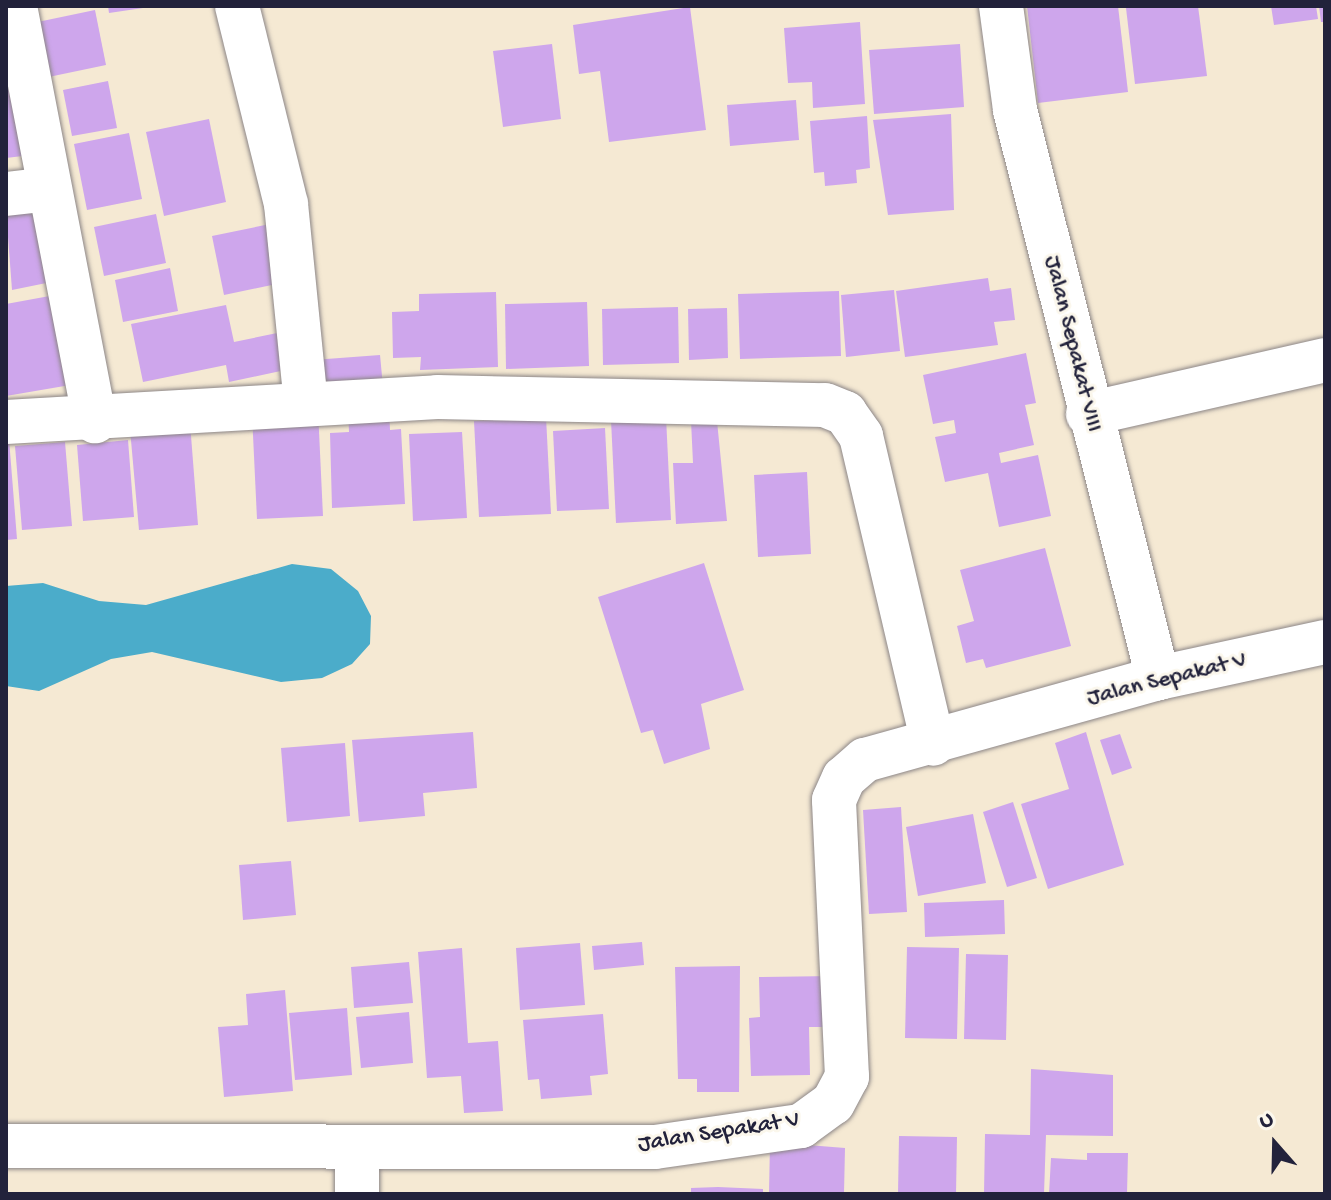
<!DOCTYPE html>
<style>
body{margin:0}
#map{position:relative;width:1331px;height:1200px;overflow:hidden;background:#f5e9d3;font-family:"Gochi Hand",sans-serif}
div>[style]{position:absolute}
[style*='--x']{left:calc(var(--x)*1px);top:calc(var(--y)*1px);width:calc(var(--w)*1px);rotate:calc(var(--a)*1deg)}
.water>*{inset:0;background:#4bacca}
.building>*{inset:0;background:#cea6ec}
.roads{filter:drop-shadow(0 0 2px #8c8687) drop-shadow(0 0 2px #8c8687)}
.street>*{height:44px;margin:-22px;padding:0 22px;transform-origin:22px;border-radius:22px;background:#fff}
span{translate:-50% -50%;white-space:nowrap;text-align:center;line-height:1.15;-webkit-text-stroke:6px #fbf7ec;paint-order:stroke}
.street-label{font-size:24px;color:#22223b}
.frame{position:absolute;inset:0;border:8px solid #22223b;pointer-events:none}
.north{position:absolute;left:1235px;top:1104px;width:80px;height:80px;-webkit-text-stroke:6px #fbf7ec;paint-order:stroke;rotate:340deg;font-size:22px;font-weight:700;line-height:32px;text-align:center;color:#22223b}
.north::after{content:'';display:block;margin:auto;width:28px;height:36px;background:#22223b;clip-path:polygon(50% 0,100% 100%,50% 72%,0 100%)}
</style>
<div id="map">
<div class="water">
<div style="clip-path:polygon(292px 564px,331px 569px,358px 591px,371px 616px,370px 644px,352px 664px,322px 678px,281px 682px,152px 652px,111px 659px,39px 691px,6px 686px,6px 586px,43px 583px,99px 601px,146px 605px)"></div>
</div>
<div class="building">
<div style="clip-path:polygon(108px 6px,142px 6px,143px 8px,109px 13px)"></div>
<div style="clip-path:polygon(1027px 6px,1118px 6px,1128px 92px,1038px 103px)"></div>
<div style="clip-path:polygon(1198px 6px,1207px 76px,1135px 84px,1126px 8px)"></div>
<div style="clip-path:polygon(1271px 6px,1316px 6px,1318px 19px,1274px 25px)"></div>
<div style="clip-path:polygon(1319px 6px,1325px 6px,1325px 22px,1321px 22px)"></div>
<div style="clip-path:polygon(690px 7px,706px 130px,609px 142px,600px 71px,579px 74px,573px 25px)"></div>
<div style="clip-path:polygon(95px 10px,106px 65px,39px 79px,28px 24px)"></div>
<div style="clip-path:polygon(860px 22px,865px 104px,813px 108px,812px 82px,788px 83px,784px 28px)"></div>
<div style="clip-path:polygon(552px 44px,561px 119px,503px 127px,493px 51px)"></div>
<div style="clip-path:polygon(960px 44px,964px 107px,874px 114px,869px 50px)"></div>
<div style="clip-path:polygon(108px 81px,117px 128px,72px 136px,63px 90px)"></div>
<div style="clip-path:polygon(26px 86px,39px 154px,6px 158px,6px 90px)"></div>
<div style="clip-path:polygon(796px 100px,799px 140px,730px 146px,727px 105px)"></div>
<div style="clip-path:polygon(951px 114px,954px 210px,888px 215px,873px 120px)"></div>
<div style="clip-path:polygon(867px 116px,870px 168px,856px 170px,857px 183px,825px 186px,824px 172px,814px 173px,810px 121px)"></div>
<div style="clip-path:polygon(209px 119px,226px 202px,164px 216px,146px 132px)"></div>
<div style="clip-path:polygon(129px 133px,142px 199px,87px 210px,74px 144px)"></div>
<div style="clip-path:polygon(50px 202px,66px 279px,12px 290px,6px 210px)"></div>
<div style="clip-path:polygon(156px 214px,166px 263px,104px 276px,94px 227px)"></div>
<div style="clip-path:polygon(275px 223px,286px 282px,224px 295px,212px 236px)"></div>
<div style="clip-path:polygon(170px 268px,178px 311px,123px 322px,115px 280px)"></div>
<div style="clip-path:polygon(988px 278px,990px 291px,1011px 288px,1015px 320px,994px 322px,998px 345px,905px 357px,896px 291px)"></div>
<div style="clip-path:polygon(894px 290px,900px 351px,846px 357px,841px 295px)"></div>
<div style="clip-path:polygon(839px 291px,841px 356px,740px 359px,738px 294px)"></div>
<div style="clip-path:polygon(496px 292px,498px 367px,420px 370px,421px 357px,393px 358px,392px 312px,419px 311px,419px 294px)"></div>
<div style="clip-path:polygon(66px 293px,82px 383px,6px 396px,6px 304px)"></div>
<div style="clip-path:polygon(587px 302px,589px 366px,506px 369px,505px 304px)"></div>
<div style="clip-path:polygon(226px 305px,234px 342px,282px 332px,290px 369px,229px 382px,226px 365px,143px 382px,131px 324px)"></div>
<div style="clip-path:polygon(678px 307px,679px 363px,603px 365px,602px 309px)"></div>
<div style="clip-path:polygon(727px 308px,728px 358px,689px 360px,688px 309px)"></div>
<div style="clip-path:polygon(1026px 353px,1036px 403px,1025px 405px,1034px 445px,999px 453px,1001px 463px,1038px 455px,1051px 516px,999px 527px,988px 473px,945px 482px,935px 437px,956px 433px,954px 420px,933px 424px,923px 375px)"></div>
<div style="clip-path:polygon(380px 355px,383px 387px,315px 392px,313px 360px)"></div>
<div style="clip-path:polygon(389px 407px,390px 430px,401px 429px,405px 504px,332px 508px,330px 433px,349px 432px,348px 409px)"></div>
<div style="clip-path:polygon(318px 410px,323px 516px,257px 519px,252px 414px)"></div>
<div style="clip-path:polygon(546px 417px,551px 514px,479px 517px,474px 421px)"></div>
<div style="clip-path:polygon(666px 417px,671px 520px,616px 523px,611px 420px)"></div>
<div style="clip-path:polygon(691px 421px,717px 421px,727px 521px,676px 524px,673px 463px,693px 463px)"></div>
<div style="clip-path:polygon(190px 423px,198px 525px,139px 530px,130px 429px)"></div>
<div style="clip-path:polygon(605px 428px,609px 509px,557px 511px,553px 431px)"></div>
<div style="clip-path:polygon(462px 432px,467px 518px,413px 521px,409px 434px)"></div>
<div style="clip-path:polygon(9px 439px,17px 539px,6px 540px,6px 440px)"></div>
<div style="clip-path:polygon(128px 440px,134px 517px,83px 521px,77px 445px)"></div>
<div style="clip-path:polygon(65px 442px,72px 526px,22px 530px,15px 446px)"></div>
<div style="clip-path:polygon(807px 472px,811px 554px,758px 557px,754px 475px)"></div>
<div style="clip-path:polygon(1045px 548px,1071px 646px,986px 668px,983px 659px,966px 663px,957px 626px,974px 621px,960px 570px)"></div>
<div style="clip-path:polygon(704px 563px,744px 690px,701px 704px,710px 749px,664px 764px,653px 730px,641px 733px,598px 597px)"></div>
<div style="clip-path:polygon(473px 732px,477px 788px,423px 793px,425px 816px,359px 822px,352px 740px)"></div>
<div style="clip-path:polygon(1086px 732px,1124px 865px,1048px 889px,1021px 804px,1069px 789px,1055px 743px)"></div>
<div style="clip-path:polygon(1120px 734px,1132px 768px,1112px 775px,1100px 740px)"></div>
<div style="clip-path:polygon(345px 743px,350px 816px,287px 822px,281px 748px)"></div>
<div style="clip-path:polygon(1013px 802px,1037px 878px,1007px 887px,983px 812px)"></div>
<div style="clip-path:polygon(901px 807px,907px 912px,869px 914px,863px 810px)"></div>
<div style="clip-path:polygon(973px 814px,986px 883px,918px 896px,906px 827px)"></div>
<div style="clip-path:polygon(291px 861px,296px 915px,243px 920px,239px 865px)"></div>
<div style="clip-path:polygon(1004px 900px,1005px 934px,925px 937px,924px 903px)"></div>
<div style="clip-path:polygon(642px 942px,644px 965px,594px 970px,592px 946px)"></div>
<div style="clip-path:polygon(580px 943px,585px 1005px,520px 1010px,516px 948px)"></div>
<div style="clip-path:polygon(907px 947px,959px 948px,957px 1039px,905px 1038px)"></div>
<div style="clip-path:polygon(462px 948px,468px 1043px,498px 1041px,503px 1111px,464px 1113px,461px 1076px,427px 1078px,418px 952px)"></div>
<div style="clip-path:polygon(966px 954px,1008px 955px,1006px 1040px,964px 1039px)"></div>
<div style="clip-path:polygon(409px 962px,413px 1003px,354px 1008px,351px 967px)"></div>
<div style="clip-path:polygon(740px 966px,739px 1092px,697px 1092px,697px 1079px,678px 1079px,675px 967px)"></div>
<div style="clip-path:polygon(834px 976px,835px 1027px,809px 1027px,810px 1075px,751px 1076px,749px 1018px,760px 1017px,759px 977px)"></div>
<div style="clip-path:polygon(285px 990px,293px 1091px,224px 1097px,218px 1027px,248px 1025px,246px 994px)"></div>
<div style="clip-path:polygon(347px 1008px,352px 1075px,295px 1080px,289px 1013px)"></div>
<div style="clip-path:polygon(409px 1012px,413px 1063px,361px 1068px,356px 1017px)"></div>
<div style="clip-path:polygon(603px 1014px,608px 1074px,590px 1076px,592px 1095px,541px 1099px,539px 1079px,528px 1080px,523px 1020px)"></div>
<div style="clip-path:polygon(1031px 1069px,1113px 1075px,1113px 1136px,1046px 1135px,1044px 1194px,984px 1194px,985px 1134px,1030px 1135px)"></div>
<div style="clip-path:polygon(899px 1136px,957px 1137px,956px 1194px,898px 1194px)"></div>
<div style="clip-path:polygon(770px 1142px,845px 1148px,844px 1193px,769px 1194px)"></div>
<div style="clip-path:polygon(1087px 1153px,1128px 1153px,1127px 1194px,1049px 1194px,1051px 1158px,1087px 1160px)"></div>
<div style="clip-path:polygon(718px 1187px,763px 1189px,763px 1194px,691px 1194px,691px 1188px)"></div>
</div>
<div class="roads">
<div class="street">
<div style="--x:15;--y:6;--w:423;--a:79.1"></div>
<div style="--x:237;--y:6;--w:204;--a:76.1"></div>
<div style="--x:286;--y:204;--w:200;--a:84.3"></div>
<div style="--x:1001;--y:6;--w:105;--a:82.3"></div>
<div style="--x:1015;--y:110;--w:586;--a:75.87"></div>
<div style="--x:6;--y:194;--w:43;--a:-6.6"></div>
<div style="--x:1088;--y:414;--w:243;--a:-12.8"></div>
<div style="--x:6;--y:422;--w:432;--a:-3.3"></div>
<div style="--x:437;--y:397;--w:388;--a:1.2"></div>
<div style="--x:825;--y:405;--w:22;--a:22"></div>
<div style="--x:845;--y:413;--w:28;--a:55"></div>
<div style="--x:861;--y:436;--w:316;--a:76.8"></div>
<div style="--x:6;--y:1146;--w:649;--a:0.09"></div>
<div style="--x:655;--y:1147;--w:148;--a:-8.2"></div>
<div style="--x:801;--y:1126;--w:39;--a:-36"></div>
<div style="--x:833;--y:1103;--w:30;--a:-62"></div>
<div style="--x:847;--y:1077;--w:277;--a:-92.7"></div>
<div style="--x:834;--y:800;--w:24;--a:-66"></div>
<div style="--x:844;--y:778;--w:28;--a:-41"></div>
<div style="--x:865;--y:760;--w:304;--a:-15.6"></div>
<div style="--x:1158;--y:678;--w:171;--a:-12.2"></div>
<div style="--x:357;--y:1194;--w:45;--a:-90"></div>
</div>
</div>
<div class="street-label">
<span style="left:1072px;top:344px;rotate:76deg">Jalan Sepakat VIII</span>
<span style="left:1167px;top:680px;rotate:-14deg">Jalan Sepakat V</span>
<span style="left:719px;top:1133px;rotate:-9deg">Jalan Sepakat V</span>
</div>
<div class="frame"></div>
<div class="north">U</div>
</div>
